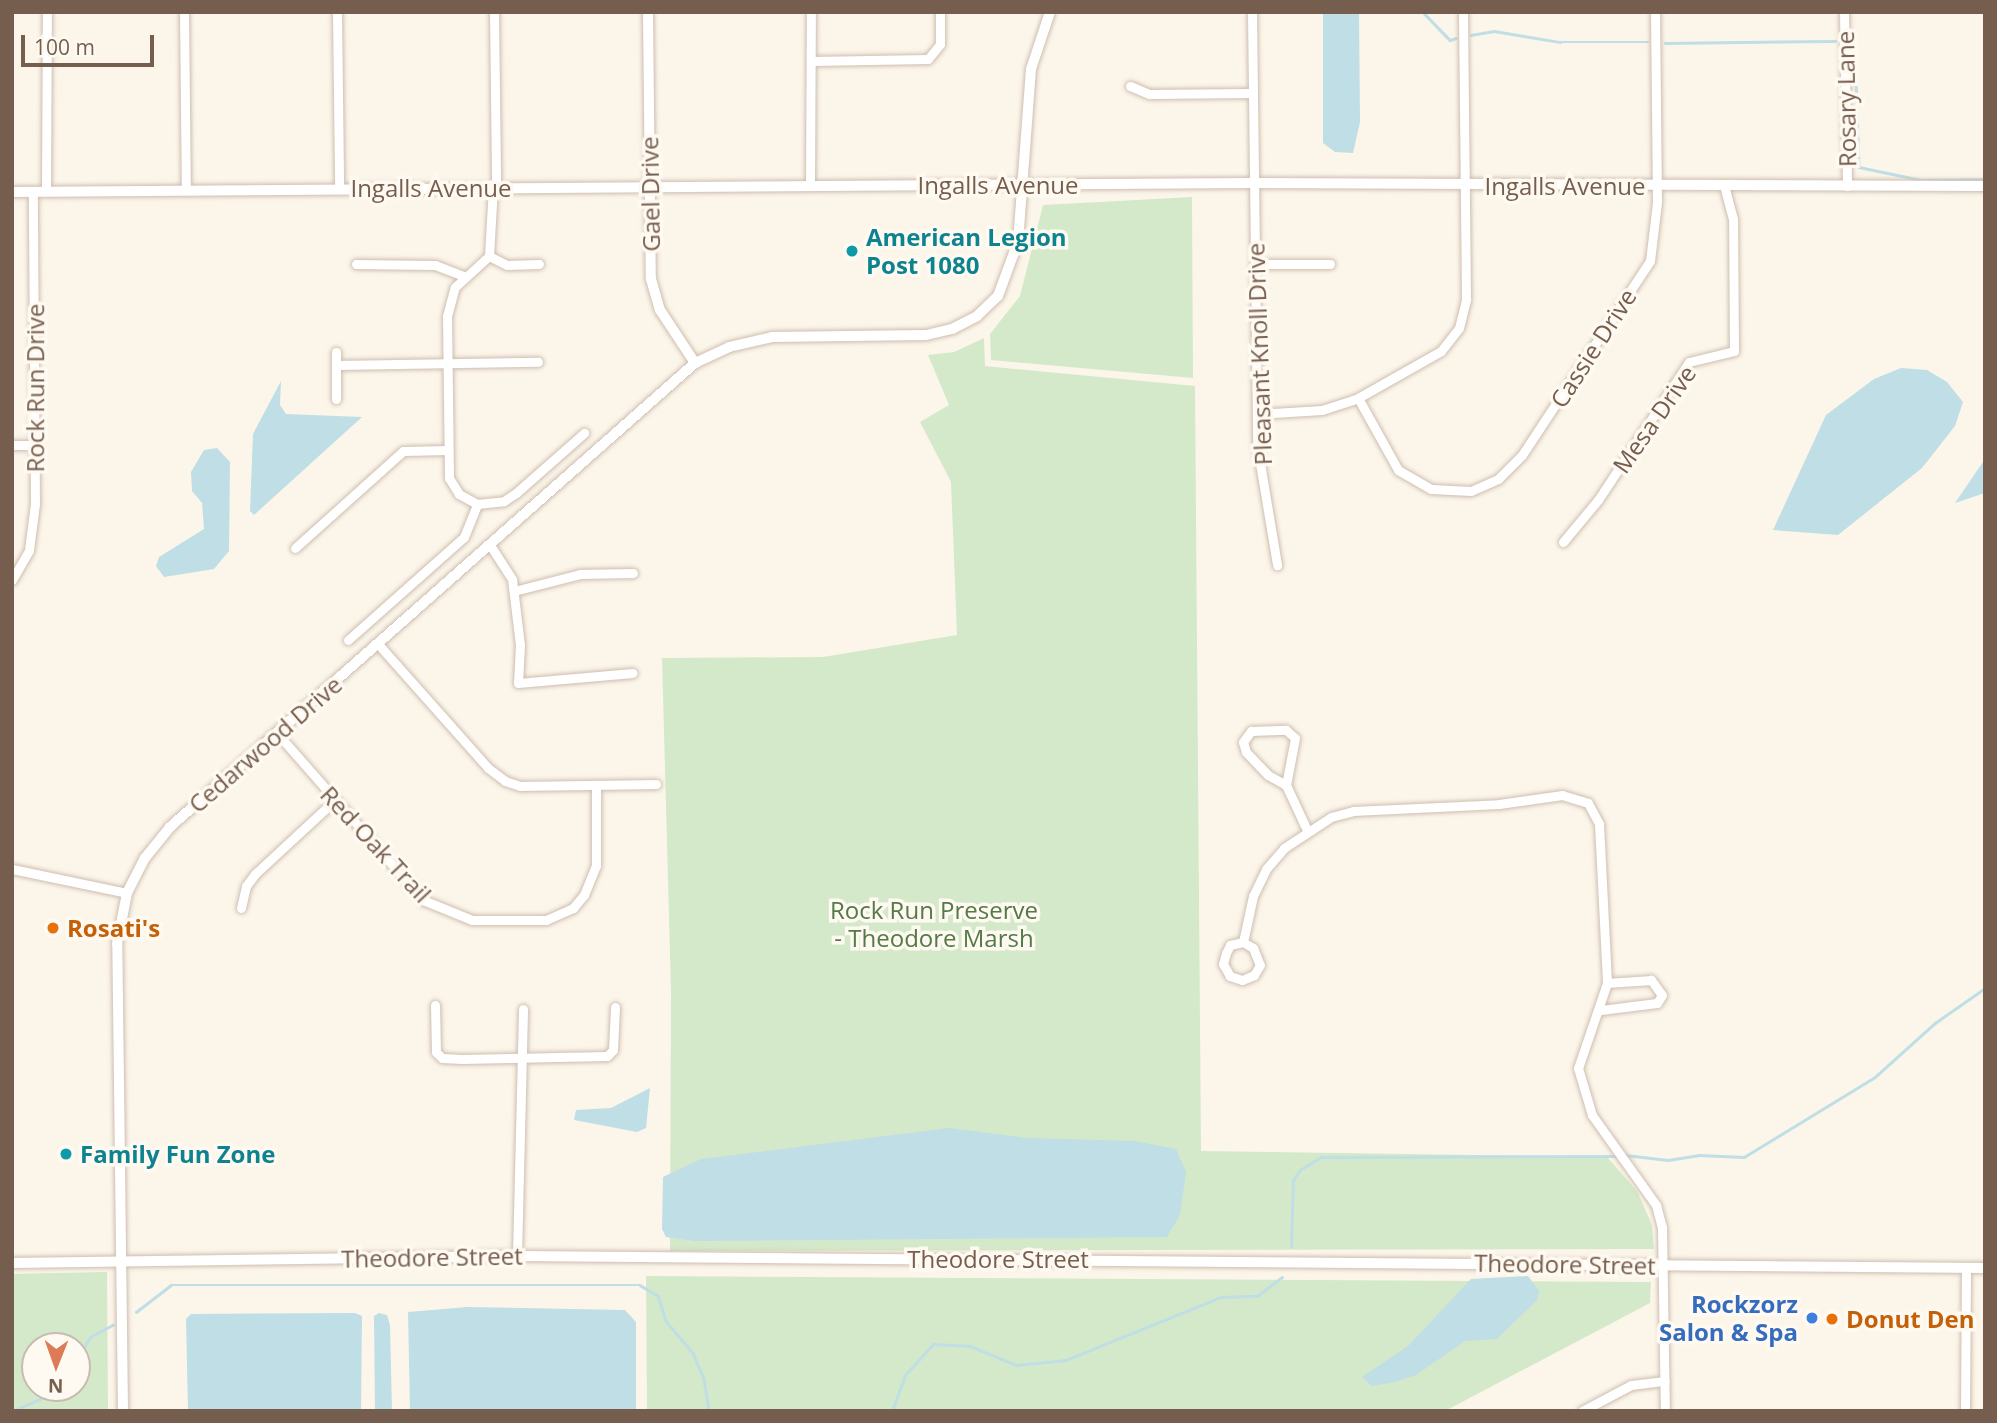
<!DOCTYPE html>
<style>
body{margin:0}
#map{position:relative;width:1997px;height:1423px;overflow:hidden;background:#fcf6ea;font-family:"Open Sans",sans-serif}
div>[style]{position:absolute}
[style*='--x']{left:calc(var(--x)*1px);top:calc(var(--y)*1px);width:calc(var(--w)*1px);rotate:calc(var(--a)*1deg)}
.green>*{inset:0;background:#d4e9c9}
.water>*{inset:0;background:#bfdee5}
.stream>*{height:2.5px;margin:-1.25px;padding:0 1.25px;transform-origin:1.25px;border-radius:1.25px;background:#bfdee5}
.roads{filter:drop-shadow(0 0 2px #cebeb0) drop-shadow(0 0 2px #cebeb0)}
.minor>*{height:9px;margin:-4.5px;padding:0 4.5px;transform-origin:4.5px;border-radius:4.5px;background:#fff}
.tertiary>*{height:10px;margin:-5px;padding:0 5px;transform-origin:5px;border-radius:5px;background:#fff}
.dots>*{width:19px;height:19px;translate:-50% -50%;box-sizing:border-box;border:4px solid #fef9f1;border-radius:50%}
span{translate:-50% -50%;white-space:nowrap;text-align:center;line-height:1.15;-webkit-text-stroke:7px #fef9f1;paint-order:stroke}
.street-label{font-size:24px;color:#765e4e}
.culture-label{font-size:24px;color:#0d838f;font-weight:700}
.left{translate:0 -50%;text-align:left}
.park-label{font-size:24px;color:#547a46}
.food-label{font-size:24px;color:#c56008;font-weight:700}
.shop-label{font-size:24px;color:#366cbe;font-weight:700}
.right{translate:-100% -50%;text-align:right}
.frame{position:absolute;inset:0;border:14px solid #765e4e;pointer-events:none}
.north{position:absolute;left:21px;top:1332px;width:70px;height:70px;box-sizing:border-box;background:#fef9f1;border:2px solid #c8bbb0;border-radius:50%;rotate:181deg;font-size:19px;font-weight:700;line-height:28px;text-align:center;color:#765e4e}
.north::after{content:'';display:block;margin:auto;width:24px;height:32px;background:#de7b57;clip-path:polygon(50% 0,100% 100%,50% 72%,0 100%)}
.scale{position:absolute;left:21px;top:35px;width:133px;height:32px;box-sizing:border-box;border:4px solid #765e4e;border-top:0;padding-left:9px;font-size:21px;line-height:24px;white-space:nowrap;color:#765e4e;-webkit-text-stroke:5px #fef9f1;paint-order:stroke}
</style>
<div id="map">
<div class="green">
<div style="clip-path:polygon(1192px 197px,1193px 378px,991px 360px,990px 334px,1020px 296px,1043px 205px)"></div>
<div style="clip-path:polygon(984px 338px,985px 366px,1195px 386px,1201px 1151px,1607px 1157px,1637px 1191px,1652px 1225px,1654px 1249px,670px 1251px,671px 991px,662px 658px,823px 657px,957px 635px,951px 482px,920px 422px,949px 405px,928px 355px,954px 352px)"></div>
<div style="clip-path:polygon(evenodd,107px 1272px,108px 1411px,12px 1411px,12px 1274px,107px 1272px,77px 1346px,77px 1388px,35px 1388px,35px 1346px,77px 1346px)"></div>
<div style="clip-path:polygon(646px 1276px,1651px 1282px,1650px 1303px,1445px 1411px,647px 1411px)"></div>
</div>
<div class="water">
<div style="clip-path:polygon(1323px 12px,1359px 12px,1360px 122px,1353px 153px,1335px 152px,1323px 143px)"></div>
<div style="clip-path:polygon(1901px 368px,1927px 370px,1947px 382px,1963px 402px,1955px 426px,1922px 468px,1838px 535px,1773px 530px,1826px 415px,1874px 379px)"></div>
<div style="clip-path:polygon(281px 381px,280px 405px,286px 414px,362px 417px,254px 515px,250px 511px,253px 434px)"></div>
<div style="clip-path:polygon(217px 448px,230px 462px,229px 551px,214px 569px,164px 577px,156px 566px,159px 557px,204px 529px,202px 503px,192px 491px,191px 472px,204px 450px)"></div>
<div style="clip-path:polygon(1985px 459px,1985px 493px,1955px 503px)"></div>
<div style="clip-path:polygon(650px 1088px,646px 1128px,637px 1132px,574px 1120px,576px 1110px,611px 1108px)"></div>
<div style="clip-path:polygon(949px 1128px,1027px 1138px,1135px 1141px,1176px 1149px,1186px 1172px,1180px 1215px,1167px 1237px,695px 1241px,666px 1237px,662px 1229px,663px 1177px,701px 1159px)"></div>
<div style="clip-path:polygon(1528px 1276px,1539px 1291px,1537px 1300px,1497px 1339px,1465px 1341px,1416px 1375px,1395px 1382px,1372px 1386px,1362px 1377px,1408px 1346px,1471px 1279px)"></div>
<div style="clip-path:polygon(467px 1307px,625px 1310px,636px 1322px,636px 1411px,410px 1411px,408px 1312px)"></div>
<div style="clip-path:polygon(355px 1313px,362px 1316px,361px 1411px,188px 1411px,186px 1319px,191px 1314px)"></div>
<div style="clip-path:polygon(379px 1313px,387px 1315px,390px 1325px,392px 1411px,375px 1411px,374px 1316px)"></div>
</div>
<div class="stream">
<div style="--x:1423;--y:12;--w:39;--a:46"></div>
<div style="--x:1450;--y:40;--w:6;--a:-18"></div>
<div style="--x:1471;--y:35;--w:23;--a:-10"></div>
<div style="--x:1494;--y:31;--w:67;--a:9.5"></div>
<div style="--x:1560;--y:42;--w:88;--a:0"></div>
<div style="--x:1665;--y:43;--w:170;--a:-0.7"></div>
<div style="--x:1855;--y:51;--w:116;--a:88"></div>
<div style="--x:1859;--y:167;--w:63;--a:11.8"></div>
<div style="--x:1921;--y:180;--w:64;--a:-0.9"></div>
<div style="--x:1625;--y:1155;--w:43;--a:6.6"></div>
<div style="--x:1668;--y:1160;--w:30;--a:-9"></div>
<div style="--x:1698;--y:1155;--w:46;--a:2.5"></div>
<div style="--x:1744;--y:1157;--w:153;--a:-31.4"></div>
<div style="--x:1875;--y:1077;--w:81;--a:-42"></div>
<div style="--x:1935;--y:1023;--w:61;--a:-35"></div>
<div style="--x:1291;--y:1247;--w:67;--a:-88.3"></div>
<div style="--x:1293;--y:1180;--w:12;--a:-55"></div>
<div style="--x:1300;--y:1170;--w:25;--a:-32"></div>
<div style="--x:1321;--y:1157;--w:297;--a:-0.2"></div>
<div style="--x:136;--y:1312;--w:44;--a:-37.6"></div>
<div style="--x:171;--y:1285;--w:469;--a:0"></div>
<div style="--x:640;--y:1285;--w:21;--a:31"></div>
<div style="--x:658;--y:1296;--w:26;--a:72"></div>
<div style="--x:666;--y:1321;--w:42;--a:49.8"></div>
<div style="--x:693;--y:1353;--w:28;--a:67"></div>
<div style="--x:704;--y:1379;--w:32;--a:81"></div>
<div style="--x:77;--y:1359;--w:26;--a:-59"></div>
<div style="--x:90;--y:1337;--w:26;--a:-28"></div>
<div style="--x:12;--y:1411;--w:30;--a:-23"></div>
<div style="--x:40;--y:1399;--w:14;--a:-51"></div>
<div style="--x:892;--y:1411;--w:38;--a:-70"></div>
<div style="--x:905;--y:1375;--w:42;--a:-47.9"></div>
<div style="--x:933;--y:1344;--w:37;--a:3"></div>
<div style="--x:970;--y:1346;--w:50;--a:22.4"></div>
<div style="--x:1016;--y:1365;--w:50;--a:-5.7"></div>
<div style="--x:1066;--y:1360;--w:167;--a:-22.1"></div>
<div style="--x:1221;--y:1297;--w:36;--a:-2"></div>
<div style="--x:1257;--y:1296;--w:31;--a:-37"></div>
</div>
<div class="roads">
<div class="minor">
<div style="--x:184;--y:12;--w:177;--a:89.4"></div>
<div style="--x:337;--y:12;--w:176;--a:89.3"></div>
<div style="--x:494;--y:12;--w:175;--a:89.3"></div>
<div style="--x:1252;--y:12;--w:433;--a:89.3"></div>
<div style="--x:1257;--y:445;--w:122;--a:80.5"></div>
<div style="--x:1844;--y:12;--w:174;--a:89"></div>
<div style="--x:811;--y:61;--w:117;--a:-1"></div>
<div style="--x:928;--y:59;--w:19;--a:-51"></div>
<div style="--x:940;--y:44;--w:32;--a:-90"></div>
<div style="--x:1130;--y:86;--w:21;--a:23"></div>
<div style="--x:1149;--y:94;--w:103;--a:-0.6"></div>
<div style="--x:810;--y:186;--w:174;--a:-89.7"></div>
<div style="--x:46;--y:191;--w:179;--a:-89.7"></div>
<div style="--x:489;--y:256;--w:20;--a:27"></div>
<div style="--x:507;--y:265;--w:32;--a:-2"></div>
<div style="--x:356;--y:264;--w:79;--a:0.7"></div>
<div style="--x:435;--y:265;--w:31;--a:21"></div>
<div style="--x:1256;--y:264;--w:74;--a:0"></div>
<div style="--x:336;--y:365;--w:202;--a:-0.9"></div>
<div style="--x:1358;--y:398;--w:82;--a:60.9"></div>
<div style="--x:1398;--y:470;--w:38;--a:30"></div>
<div style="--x:1431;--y:489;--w:40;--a:2.9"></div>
<div style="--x:1471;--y:491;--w:30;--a:-24"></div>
<div style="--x:1498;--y:479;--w:34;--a:-45"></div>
<div style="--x:1522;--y:455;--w:232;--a:-56.6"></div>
<div style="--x:1650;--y:261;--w:59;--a:-83.2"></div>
<div style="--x:1657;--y:202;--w:190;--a:-90.6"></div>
<div style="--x:336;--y:399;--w:47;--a:-90"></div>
<div style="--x:1257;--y:414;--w:65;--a:-3.5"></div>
<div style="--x:1322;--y:410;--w:38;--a:-18"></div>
<div style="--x:1358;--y:398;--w:95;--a:-29.5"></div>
<div style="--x:1441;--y:351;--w:29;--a:-52"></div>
<div style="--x:1459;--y:328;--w:30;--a:-76"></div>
<div style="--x:1466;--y:299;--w:287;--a:-90.6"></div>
<div style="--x:12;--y:445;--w:23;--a:0"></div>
<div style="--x:477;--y:504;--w:21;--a:-151"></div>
<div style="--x:459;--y:494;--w:19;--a:-122"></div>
<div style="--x:449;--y:478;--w:162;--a:-90.7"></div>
<div style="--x:447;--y:316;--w:30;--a:-75"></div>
<div style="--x:455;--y:287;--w:46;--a:-42.4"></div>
<div style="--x:489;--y:256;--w:69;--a:-86.7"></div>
<div style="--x:477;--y:504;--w:27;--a:-6"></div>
<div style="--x:504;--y:501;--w:14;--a:-34"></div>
<div style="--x:516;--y:493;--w:91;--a:-41.4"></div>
<div style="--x:1563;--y:542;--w:55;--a:-50.2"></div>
<div style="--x:1598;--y:500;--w:165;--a:-56.6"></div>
<div style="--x:1689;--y:362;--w:46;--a:-13.7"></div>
<div style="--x:1734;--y:351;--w:132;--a:-90.4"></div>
<div style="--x:1733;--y:219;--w:35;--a:-105"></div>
<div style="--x:490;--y:545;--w:40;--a:57.1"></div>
<div style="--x:512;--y:579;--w:66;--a:83.1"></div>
<div style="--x:520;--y:645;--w:38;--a:93"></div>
<div style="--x:518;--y:683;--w:115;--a:-5"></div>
<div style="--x:295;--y:548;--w:145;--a:-41.9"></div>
<div style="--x:403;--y:451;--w:45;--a:-1.3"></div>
<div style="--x:12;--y:580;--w:34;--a:-60"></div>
<div style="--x:29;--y:550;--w:46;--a:-82.6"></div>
<div style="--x:35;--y:504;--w:313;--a:-90.4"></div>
<div style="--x:514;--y:591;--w:68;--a:-14.4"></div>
<div style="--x:580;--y:574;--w:53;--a:-1.1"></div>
<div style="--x:348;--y:640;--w:155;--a:-41.6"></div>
<div style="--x:464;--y:537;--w:35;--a:-68"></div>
<div style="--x:378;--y:644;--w:166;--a:48.4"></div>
<div style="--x:488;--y:768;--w:21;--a:37"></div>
<div style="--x:505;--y:781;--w:16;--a:18"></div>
<div style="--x:520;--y:786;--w:136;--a:-0.8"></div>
<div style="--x:277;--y:733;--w:222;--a:48.8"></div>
<div style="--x:423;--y:900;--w:53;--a:22.2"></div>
<div style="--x:472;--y:920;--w:74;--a:0"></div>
<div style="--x:546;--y:920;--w:30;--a:-24"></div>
<div style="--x:573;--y:908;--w:17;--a:-50"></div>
<div style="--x:584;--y:895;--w:31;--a:-68"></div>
<div style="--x:596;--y:866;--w:81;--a:-90"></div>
<div style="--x:1286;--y:785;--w:21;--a:-151"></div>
<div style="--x:1268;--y:775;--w:32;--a:-134"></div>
<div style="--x:1246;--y:752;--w:10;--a:-107"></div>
<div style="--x:1243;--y:742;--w:14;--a:-54"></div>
<div style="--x:1251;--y:731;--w:35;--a:-2"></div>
<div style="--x:1286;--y:730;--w:12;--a:42"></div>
<div style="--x:1295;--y:738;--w:48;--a:100.8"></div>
<div style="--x:1286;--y:785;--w:50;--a:65"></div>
<div style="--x:12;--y:869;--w:117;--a:11.8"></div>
<div style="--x:241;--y:908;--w:23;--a:-77"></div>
<div style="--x:246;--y:886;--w:15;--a:-53"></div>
<div style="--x:255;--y:874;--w:109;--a:-42.8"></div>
<div style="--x:1243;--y:942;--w:12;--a:31"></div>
<div style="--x:1253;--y:948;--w:18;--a:68"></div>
<div style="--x:1260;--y:965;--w:12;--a:121"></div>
<div style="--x:1254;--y:975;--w:13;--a:157"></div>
<div style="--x:1242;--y:980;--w:13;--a:-162"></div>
<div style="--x:1230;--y:976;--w:14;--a:-120"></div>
<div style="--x:1223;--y:964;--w:11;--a:-75"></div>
<div style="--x:1226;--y:953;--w:9;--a:-63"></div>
<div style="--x:1230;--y:945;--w:13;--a:-13"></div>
<div style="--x:1243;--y:942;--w:47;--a:-77.7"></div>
<div style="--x:1253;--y:896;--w:30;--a:-64"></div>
<div style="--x:1266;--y:869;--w:28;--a:-49"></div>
<div style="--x:1284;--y:848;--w:56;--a:-33.4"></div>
<div style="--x:1331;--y:817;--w:23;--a:-15"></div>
<div style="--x:1353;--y:811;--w:146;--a:-2.7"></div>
<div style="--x:1499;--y:804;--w:64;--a:-8.1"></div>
<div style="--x:1562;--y:795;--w:27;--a:17"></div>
<div style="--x:1588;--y:803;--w:24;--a:62"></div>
<div style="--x:1599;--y:824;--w:159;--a:87.1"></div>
<div style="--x:1607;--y:983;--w:90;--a:108.8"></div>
<div style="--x:1578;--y:1068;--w:49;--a:73.4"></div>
<div style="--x:1592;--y:1115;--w:110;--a:54.6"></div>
<div style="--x:1656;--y:1205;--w:23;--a:75"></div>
<div style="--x:1662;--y:1227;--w:184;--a:89.1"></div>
<div style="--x:435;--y:1005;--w:47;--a:88.8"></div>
<div style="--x:436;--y:1052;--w:8;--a:45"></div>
<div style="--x:442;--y:1058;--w:20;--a:3"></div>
<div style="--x:462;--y:1059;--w:145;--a:-1.2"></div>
<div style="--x:607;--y:1056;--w:8;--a:-45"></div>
<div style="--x:613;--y:1050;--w:43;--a:-87.3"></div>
<div style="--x:1601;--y:1010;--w:56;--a:-7.1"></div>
<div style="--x:1657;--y:1003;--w:9;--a:-58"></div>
<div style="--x:1662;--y:995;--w:19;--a:-126"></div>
<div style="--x:1651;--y:980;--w:44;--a:176.1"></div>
<div style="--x:517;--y:1256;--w:247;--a:-88.6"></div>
<div style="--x:1582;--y:1411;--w:55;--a:-28"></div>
<div style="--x:1631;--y:1385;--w:34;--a:-7"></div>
<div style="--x:1965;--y:1411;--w:143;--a:-89.6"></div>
</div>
<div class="tertiary">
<div style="--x:648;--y:12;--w:267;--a:89.4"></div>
<div style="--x:651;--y:279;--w:32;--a:74"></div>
<div style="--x:660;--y:310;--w:64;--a:56.6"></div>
<div style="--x:12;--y:192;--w:1241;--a:-0.42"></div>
<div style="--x:1253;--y:183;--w:732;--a:0.23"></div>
<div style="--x:12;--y:1263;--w:505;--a:-0.79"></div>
<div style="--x:517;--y:1256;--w:1468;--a:0.47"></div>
<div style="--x:123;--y:1411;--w:467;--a:-90.7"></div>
<div style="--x:117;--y:944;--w:52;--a:-78.9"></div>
<div style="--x:127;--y:893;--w:39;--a:-63"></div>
<div style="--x:145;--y:858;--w:40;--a:-51"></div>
<div style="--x:170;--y:827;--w:701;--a:-41.47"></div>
<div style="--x:695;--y:363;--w:38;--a:-25"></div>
<div style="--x:729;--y:347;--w:44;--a:-13.1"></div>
<div style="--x:772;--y:337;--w:154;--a:-0.7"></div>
<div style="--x:926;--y:335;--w:27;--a:-13"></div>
<div style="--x:952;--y:329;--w:28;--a:-27"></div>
<div style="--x:977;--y:316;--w:29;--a:-44"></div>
<div style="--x:998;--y:296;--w:58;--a:-69.7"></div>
<div style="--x:1018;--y:242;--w:173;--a:-85.7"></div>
<div style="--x:1031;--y:69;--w:60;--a:-71.6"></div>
</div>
</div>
<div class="dots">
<div style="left:852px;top:251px;background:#0f9aa8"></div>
<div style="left:53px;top:928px;background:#e8710a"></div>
<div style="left:66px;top:1154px;background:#0f9aa8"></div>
<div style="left:1812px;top:1318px;background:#3f7fe0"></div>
<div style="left:1832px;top:1319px;background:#e8710a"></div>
</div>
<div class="street-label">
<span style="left:1846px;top:99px;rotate:-91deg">Rosary Lane</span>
<span style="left:998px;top:185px">Ingalls Avenue</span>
<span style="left:1565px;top:186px">Ingalls Avenue</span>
<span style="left:431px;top:188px">Ingalls Avenue</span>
<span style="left:650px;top:194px;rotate:-91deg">Gael Drive</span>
<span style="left:1593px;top:348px;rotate:-57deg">Cassie Drive</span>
<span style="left:1259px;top:354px;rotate:-92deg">Pleasant Knoll Drive</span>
<span style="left:35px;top:388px;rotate:-90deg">Rock Run Drive</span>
<span style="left:1654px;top:419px;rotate:-55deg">Mesa Drive</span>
<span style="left:265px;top:744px;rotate:-41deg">Cedarwood Drive</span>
<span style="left:376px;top:844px;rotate:47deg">Red Oak Trail</span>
<span style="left:432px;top:1257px;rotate:-1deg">Theodore Street</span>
<span style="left:998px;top:1259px">Theodore Street</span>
<span style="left:1565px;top:1264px;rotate:1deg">Theodore Street</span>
</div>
<div class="culture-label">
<span class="left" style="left:866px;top:251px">American Legion<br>Post 1080</span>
<span class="left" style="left:80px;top:1154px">Family Fun Zone</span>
</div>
<div class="park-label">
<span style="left:934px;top:924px">Rock Run Preserve<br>- Theodore Marsh</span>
</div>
<div class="food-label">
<span class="left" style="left:67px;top:928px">Rosati's</span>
<span class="left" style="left:1846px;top:1319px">Donut Den</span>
</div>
<div class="shop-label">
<span class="right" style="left:1798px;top:1318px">Rockzorz<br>Salon &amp; Spa</span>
</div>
<div class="frame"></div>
<div class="north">N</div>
<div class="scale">100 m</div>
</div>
